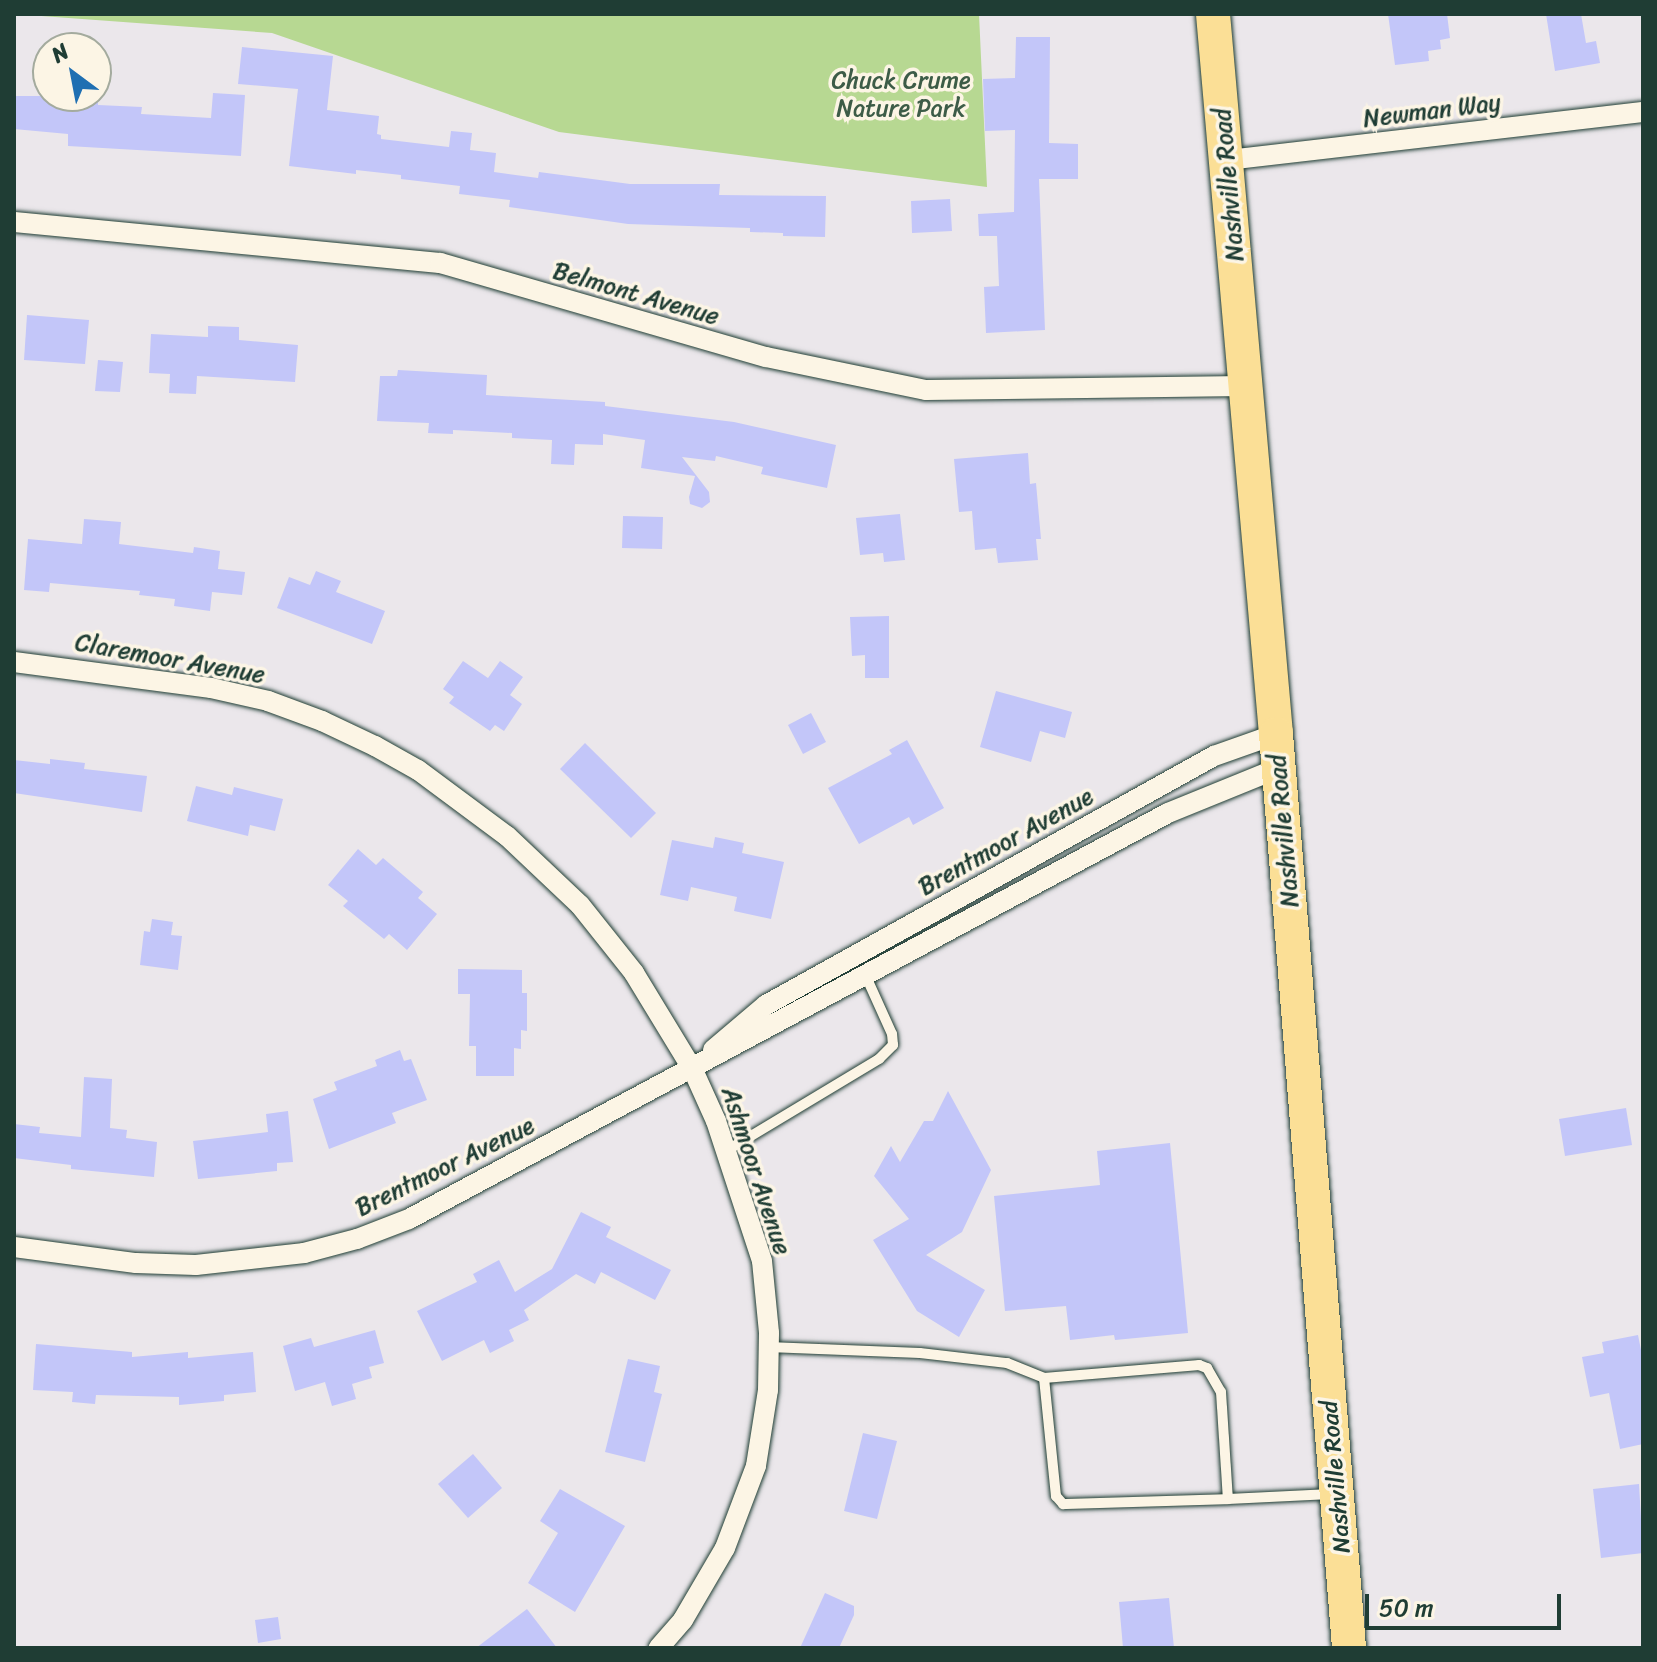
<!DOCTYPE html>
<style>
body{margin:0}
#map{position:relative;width:1657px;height:1662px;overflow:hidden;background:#ebe7eb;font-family:Sriracha,sans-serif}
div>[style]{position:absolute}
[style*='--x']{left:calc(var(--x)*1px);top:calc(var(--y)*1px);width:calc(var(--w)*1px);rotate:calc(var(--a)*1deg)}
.green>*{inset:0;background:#b7d892}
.building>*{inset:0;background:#c3c6f9}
.roads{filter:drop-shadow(0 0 2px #1f3d34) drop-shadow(0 0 2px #1f3d34)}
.lane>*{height:10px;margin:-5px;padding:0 5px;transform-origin:5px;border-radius:5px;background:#fcf5e5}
.street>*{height:20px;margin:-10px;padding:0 10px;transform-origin:10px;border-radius:10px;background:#fcf5e5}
.primary>*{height:34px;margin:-17px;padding:0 17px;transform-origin:17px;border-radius:17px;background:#fbdf96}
span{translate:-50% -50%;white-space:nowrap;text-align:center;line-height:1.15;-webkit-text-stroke:7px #fcf5e5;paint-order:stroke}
.park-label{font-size:24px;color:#3d5c47}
.street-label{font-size:24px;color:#1f3d34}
.frame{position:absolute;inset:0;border:16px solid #1f3d34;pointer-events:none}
.north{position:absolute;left:32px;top:32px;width:80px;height:80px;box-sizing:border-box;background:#fcf5e5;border:2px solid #a4ab9e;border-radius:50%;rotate:328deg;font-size:22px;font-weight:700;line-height:32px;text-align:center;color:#1f3d34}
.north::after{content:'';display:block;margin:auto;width:28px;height:36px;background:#1f6fb2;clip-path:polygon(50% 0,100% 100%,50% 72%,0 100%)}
.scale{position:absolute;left:1365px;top:1594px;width:196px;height:36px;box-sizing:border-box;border:4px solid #1f3d34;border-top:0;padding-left:10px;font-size:24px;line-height:28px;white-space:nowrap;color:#1f3d34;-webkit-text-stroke:6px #fcf5e5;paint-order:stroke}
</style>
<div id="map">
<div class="green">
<div style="clip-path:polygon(14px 14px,979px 14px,987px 187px,559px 132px,272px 33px)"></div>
</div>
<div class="building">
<div style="clip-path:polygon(1388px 14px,1447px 14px,1450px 38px,1440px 40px,1441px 49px,1428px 51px,1429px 61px,1395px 65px)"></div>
<div style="clip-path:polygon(1546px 14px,1581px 14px,1586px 43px,1596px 41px,1600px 63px,1555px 71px)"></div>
<div style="clip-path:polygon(1016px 37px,1050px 37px,1049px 143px,1078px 144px,1078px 179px,1039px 179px,1045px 330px,986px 333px,984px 287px,999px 286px,997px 236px,979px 236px,978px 214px,1014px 212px,1015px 130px,985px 131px,983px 79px,1015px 78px)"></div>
<div style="clip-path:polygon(242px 47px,333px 56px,327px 110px,379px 116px,377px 134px,381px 135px,381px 139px,449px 147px,451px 131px,472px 133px,470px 150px,496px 153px,494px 172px,538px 178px,539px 172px,630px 184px,720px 184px,719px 195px,826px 196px,825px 237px,783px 236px,783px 233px,750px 232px,750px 228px,628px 224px,509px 207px,510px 200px,459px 194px,460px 186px,401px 179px,401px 175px,356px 170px,356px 174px,289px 166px,298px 89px,238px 84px)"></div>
<div style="clip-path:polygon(213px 93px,245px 95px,241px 156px,68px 146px,68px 134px,14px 129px,14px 96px,98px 96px,98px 105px,142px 107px,141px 114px,211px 118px)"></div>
<div style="clip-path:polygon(950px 199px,952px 231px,912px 233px,911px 201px)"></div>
<div style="clip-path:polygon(27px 315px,89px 320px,85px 364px,24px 360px)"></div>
<div style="clip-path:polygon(208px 326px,239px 327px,239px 340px,298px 345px,295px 382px,197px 376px,196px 394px,169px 393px,170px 374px,149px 373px,151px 334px,208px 337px)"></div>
<div style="clip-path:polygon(98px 360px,123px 362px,120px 392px,95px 391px)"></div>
<div style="clip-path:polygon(398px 370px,487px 375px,486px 395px,605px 402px,605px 406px,734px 422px,836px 445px,827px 488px,761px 474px,763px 467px,716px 456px,715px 461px,682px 457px,709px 492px,710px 502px,702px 508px,690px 504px,689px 497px,695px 476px,641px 468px,645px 440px,603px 434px,603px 445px,575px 444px,574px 465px,551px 464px,552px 440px,512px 438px,512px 433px,453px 430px,453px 434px,428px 433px,429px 423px,377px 421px,380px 376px,397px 376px)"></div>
<div style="clip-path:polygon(1028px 453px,1030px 484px,1036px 483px,1041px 539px,1036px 539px,1038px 560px,998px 563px,996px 548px,975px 550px,972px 511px,959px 512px,954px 459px)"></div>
<div style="clip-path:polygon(900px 514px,905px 560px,884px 562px,883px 553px,860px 555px,856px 518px)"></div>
<div style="clip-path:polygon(623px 516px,663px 517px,662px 549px,622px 548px)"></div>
<div style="clip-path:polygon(84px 519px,121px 522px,119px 544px,193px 553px,194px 547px,220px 551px,218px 569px,245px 572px,242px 595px,212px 592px,210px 611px,174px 606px,175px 599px,139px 595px,140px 591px,50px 583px,49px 592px,24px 590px,28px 539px,82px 544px)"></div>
<div style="clip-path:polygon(316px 571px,341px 581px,336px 592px,385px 611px,372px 644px,277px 608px,289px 577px,310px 585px)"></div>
<div style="clip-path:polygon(889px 616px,889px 678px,865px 678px,865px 655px,852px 656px,850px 617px)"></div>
<div style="clip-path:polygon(463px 661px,488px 678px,500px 661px,523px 677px,510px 695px,522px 704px,504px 731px,495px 725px,490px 731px,449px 703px,454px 697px,443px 689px)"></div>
<div style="clip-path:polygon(996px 691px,1072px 712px,1065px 738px,1040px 731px,1031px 762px,980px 747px)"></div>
<div style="clip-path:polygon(811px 713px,826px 742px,803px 754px,788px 725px)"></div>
<div style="clip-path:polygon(907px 740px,944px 808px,913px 825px,909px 817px,859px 844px,828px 788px,892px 754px,889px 750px)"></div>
<div style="clip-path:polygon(585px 743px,656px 813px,631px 838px,560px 769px)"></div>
<div style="clip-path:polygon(50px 759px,85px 763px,84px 769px,147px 776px,142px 812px,14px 793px,14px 760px,50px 764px)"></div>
<div style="clip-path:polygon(196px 786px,232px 795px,234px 787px,283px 799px,275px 831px,250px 825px,248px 836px,187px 821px)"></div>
<div style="clip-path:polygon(715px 837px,744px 843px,742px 853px,784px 862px,771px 919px,734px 911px,737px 897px,691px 887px,688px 901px,660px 895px,672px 840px,713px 848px)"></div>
<div style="clip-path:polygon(358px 849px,376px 865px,383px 858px,423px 892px,418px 898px,437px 914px,407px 950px,389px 934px,384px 939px,343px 906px,348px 901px,328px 885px)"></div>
<div style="clip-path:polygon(152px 919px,173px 922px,171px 935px,182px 936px,178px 970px,140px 965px,144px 931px,150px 932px)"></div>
<div style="clip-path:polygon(458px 969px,522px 970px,522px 993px,527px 993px,527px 1031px,521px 1030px,521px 1049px,514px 1048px,514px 1076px,476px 1076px,476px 1046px,469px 1046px,470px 994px,458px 994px)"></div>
<div style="clip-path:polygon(400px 1050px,404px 1061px,411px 1059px,427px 1100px,392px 1113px,396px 1123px,329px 1149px,313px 1099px,337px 1090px,334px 1082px,377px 1066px,375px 1060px)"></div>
<div style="clip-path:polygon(84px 1077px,112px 1079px,110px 1128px,127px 1130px,126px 1138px,157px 1142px,154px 1177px,71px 1169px,71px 1165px,14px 1158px,14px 1124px,40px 1127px,39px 1133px,81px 1137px)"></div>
<div style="clip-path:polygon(948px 1091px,991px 1170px,962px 1232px,926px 1255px,985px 1290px,959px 1337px,917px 1311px,873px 1240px,909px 1219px,874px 1176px,891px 1146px,900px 1162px,924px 1121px,933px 1121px)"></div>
<div style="clip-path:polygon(1626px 1108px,1632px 1145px,1565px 1156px,1559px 1119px)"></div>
<div style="clip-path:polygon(288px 1111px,293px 1162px,277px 1163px,277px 1171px,198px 1179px,193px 1141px,268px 1132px,266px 1114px)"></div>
<div style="clip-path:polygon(1170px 1143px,1188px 1333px,1115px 1340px,1114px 1335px,1070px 1340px,1066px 1306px,1005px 1311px,994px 1196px,1100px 1185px,1097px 1151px)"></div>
<div style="clip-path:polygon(581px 1212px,611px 1227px,606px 1237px,671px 1270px,655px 1300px,601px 1272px,595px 1284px,576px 1274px,524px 1310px,529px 1320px,509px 1330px,514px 1341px,490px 1353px,484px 1340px,442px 1361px,417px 1311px,477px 1282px,473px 1274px,499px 1260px,515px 1292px,552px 1269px)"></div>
<div style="clip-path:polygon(375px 1330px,384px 1363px,369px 1367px,372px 1378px,352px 1384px,356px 1399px,332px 1406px,325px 1382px,295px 1391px,283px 1346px,311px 1338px,314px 1347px)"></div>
<div style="clip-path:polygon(1638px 1335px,1643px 1360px,1643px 1444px,1620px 1449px,1609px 1393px,1590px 1397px,1582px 1357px,1604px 1353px,1602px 1342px)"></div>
<div style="clip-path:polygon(36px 1344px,132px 1352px,132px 1357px,188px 1352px,188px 1358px,253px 1352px,256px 1392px,224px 1395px,224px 1401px,179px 1405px,179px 1397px,96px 1395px,95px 1404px,72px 1402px,73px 1392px,33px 1390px)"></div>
<div style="clip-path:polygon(628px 1359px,660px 1366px,654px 1392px,662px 1394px,645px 1462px,605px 1452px)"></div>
<div style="clip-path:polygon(863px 1433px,897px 1441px,877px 1519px,844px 1511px)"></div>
<div style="clip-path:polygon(473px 1454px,502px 1488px,468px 1518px,438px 1484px)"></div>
<div style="clip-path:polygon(1639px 1484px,1643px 1553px,1601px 1558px,1593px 1489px)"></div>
<div style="clip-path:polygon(560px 1489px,625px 1526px,575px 1612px,528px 1583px,558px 1533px,540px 1521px)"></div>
<div style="clip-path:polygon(825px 1593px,854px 1606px,854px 1615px,839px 1648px,800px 1648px)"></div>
<div style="clip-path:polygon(1169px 1598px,1174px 1648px,1123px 1648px,1119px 1602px)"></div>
<div style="clip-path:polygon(527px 1609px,557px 1648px,476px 1648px)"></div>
<div style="clip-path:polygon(278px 1617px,281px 1639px,258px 1643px,255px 1620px)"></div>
</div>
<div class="roads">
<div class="lane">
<div style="--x:726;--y:1151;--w:179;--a:-31"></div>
<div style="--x:879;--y:1059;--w:20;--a:-45"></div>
<div style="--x:893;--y:1045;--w:11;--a:-95"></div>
<div style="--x:892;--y:1034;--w:68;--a:-114.3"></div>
<div style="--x:768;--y:1347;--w:152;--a:2.3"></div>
<div style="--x:920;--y:1353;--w:88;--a:6.6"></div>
<div style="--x:1007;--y:1363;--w:40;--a:22"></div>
<div style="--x:1044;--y:1378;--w:156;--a:-4.8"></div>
<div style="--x:1199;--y:1365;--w:9;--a:21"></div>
<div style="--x:1207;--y:1368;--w:28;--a:60"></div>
<div style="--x:1221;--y:1392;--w:107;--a:86.3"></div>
<div style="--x:1228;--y:1499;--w:103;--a:-2.8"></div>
<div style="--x:1044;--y:1378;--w:119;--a:84.2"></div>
<div style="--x:1056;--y:1496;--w:11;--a:49"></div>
<div style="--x:1063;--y:1504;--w:165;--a:-1.7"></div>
</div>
<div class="street">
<div style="--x:1228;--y:160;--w:418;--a:-6.6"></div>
<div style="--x:14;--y:222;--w:428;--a:5.5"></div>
<div style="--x:440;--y:263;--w:339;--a:16.1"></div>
<div style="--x:766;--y:357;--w:163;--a:11.7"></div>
<div style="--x:926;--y:390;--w:319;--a:-0.7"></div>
<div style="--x:14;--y:662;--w:199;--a:7.5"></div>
<div style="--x:211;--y:688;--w:58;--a:12.8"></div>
<div style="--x:268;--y:701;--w:58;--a:20.3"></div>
<div style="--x:322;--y:721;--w:59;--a:25.3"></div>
<div style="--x:375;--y:746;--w:49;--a:29.2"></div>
<div style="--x:418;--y:770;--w:111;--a:36.6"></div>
<div style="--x:507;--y:836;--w:100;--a:43.4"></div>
<div style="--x:580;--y:905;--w:87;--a:51.5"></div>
<div style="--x:634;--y:973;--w:114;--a:58.7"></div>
<div style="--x:693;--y:1070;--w:56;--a:65.7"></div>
<div style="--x:716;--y:1121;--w:147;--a:71.8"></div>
<div style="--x:762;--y:1261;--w:72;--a:84.4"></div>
<div style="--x:769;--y:1333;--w:57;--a:91"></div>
<div style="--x:768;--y:1390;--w:77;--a:99"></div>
<div style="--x:756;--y:1466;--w:88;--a:110.7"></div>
<div style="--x:725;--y:1548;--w:83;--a:120.3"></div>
<div style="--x:683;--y:1620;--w:37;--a:131"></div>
<div style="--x:713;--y:1050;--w:70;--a:-40.3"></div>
<div style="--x:766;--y:1005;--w:513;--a:-29.07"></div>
<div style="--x:1214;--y:756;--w:66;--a:-19.5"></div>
<div style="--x:14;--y:1247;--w:123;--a:7.5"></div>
<div style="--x:136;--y:1263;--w:60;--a:1.9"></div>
<div style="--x:196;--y:1265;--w:109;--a:-6.3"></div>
<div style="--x:304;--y:1253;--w:55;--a:-14.8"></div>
<div style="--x:357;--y:1239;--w:56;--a:-21"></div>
<div style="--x:409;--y:1219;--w:861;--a:-28.14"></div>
<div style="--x:1168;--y:813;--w:120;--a:-22.1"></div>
</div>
<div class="primary">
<div style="--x:1213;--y:14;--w:723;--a:85"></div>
<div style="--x:1276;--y:734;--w:917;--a:85.43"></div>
</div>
</div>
<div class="park-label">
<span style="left:901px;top:95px">Chuck Crume<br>Nature Park</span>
</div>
<div class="street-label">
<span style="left:1432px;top:111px;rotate:-7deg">Newman Way</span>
<span style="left:1229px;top:185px;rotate:-95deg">Nashville Road</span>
<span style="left:636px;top:294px;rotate:16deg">Belmont Avenue</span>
<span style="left:170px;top:659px;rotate:10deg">Claremoor Avenue</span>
<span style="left:1284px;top:831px;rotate:-95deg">Nashville Road</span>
<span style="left:1006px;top:842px;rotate:-29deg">Brentmoor Avenue</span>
<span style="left:445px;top:1167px;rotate:-26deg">Brentmoor Avenue</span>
<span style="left:756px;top:1171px;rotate:72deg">Ashmoor Avenue</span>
<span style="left:1336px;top:1477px;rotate:-95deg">Nashville Road</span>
</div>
<div class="frame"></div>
<div class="north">N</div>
<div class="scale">50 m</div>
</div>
